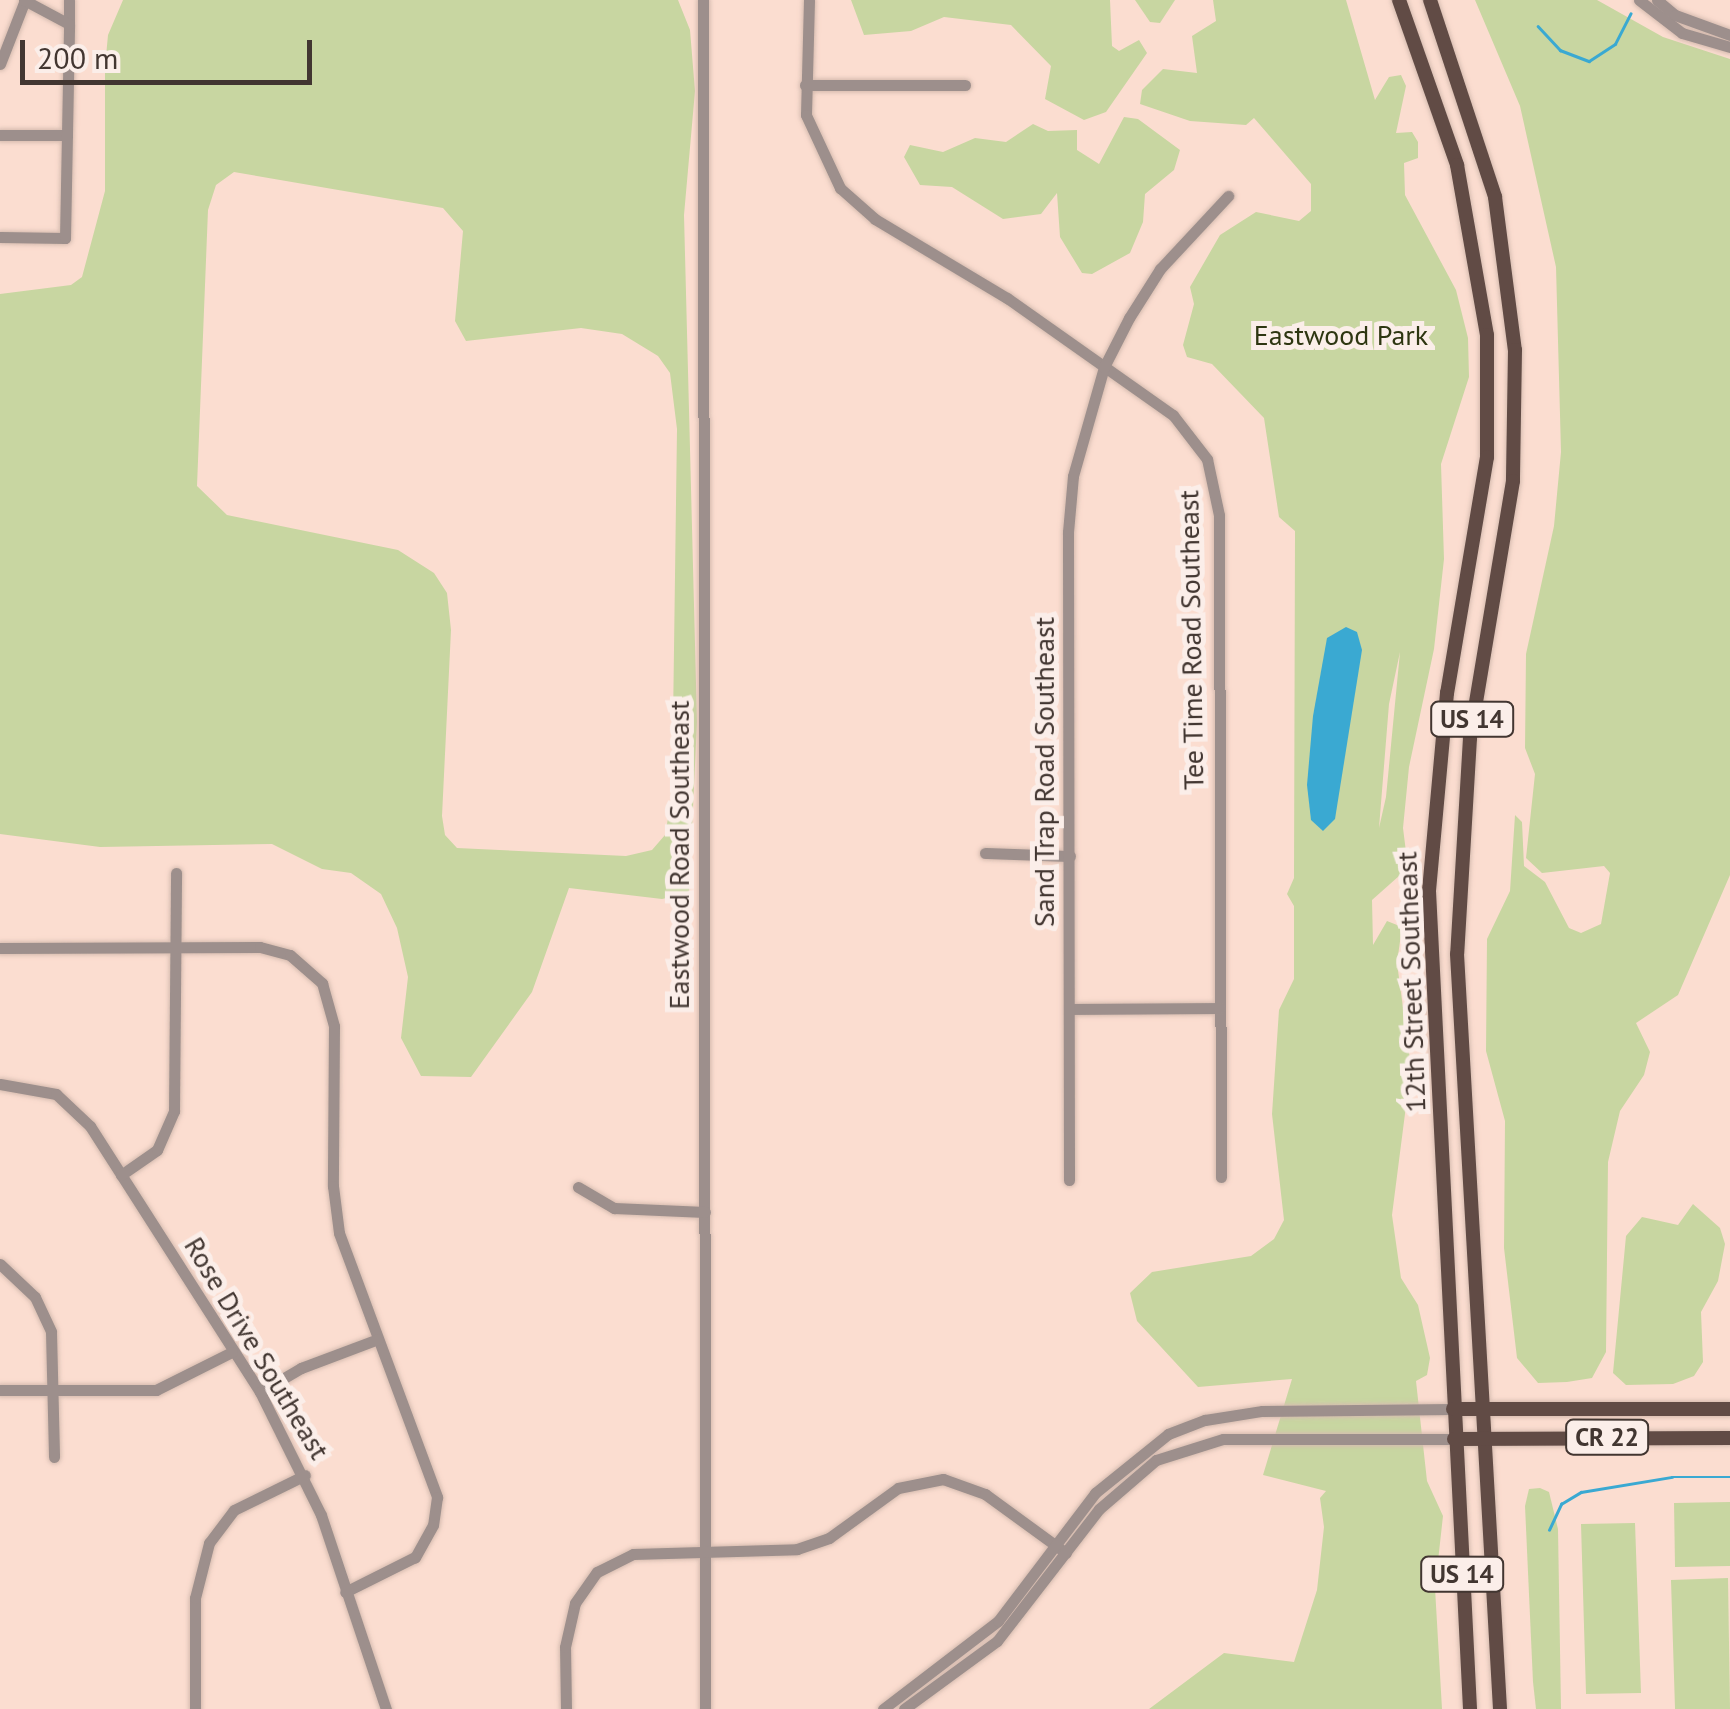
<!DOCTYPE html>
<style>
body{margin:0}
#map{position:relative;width:1730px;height:1709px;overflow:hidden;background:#fbddd0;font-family:"PT Sans",sans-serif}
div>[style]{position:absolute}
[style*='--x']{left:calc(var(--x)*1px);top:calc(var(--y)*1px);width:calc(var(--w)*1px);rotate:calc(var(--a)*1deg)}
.green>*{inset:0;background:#c8d6a1}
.water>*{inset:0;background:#3aa9d2}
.stream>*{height:2.5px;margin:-1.25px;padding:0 1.25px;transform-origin:1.25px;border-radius:1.25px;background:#3aa9d2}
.roads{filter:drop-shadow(0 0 2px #d6bcb0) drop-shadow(0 0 2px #d6bcb0)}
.minor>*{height:11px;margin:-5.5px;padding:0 5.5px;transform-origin:5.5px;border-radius:5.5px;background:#9d8f8c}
.major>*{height:14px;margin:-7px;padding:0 7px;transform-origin:7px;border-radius:7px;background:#614b45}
span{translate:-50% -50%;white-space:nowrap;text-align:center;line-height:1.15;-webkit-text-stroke:10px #fbeee9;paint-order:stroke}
.shield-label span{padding:2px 8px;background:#fbeee9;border:2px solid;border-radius:8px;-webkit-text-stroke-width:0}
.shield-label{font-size:25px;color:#423631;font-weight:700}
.park-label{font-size:28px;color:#2e3611}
.street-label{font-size:28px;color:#423631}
.scale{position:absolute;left:20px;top:40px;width:292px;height:45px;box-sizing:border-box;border:5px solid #423631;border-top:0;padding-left:12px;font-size:30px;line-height:35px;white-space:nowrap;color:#423631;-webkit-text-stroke:8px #fbeee9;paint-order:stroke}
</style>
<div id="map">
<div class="green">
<div style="clip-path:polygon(evenodd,123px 0,678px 0,690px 30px,695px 91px,684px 215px,697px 722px,689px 893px,662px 899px,569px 888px,532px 992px,471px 1077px,421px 1076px,401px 1038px,408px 977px,397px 928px,381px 894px,351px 873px,322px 869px,272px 844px,100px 847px,0 834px,0 294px,71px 285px,82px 277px,105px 191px,105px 67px,108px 35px,123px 0,234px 172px,443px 208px,463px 231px,455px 321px,466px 341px,581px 328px,622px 334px,658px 356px,670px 373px,677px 429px,672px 796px,665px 835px,652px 850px,626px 856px,457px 848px,445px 835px,442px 816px,451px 630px,447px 593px,434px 573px,398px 550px,227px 515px,197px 486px,208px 210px,216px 185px,234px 172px)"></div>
<div style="clip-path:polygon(851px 0,1110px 0,1112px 46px,1119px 51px,1139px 40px,1147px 53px,1106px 112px,1084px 120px,1045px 99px,1051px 66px,1011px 25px,944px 17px,911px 31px,864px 35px)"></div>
<div style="clip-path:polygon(1135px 0,1175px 0,1160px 23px,1150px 22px)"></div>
<div style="clip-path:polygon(evenodd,1213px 0,1346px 0,1375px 100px,1389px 77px,1401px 75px,1406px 86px,1396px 133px,1412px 132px,1418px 142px,1418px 158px,1404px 163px,1405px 195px,1456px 290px,1468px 338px,1469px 377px,1441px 464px,1444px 559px,1434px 649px,1409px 767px,1403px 828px,1408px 868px,1372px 900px,1373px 945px,1387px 921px,1402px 927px,1397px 963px,1411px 1067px,1392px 1215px,1401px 1278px,1418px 1305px,1430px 1358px,1427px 1375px,1416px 1381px,1427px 1481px,1443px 1516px,1435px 1588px,1442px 1709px,1149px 1709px,1224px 1653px,1294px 1662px,1317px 1590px,1324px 1527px,1320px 1498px,1326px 1491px,1263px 1475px,1292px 1379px,1198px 1387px,1137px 1321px,1130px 1293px,1152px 1272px,1251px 1256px,1274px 1239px,1284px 1220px,1272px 1114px,1279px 1010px,1294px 979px,1294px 906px,1287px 894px,1294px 878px,1295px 531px,1279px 517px,1264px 418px,1212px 364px,1187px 357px,1183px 345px,1194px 304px,1190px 287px,1220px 235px,1256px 212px,1299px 221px,1311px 211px,1311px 184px,1254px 118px,1246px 125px,1190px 121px,1140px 104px,1142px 90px,1163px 69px,1197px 73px,1192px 36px,1216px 21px,1213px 0,1400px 652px,1386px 797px,1379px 828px,1389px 704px,1400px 652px)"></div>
<div style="clip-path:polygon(1475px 0,1597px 0,1663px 37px,1730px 59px,1730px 875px,1678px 995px,1636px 1023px,1650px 1052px,1644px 1075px,1620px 1111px,1608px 1162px,1606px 1352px,1592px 1378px,1567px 1382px,1538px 1383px,1517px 1358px,1504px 1248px,1505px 1121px,1486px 1051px,1487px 939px,1510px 891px,1515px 815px,1522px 822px,1524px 866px,1545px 882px,1569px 928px,1581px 933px,1601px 924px,1610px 873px,1604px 866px,1542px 873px,1526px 858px,1535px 774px,1525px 748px,1526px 654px,1554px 526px,1561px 452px,1556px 267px,1520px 106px)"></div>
<div style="clip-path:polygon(1124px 117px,1138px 119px,1180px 150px,1174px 170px,1145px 194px,1143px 222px,1130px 253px,1092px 274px,1082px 273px,1060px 237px,1057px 193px,1041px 214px,1003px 219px,952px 187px,920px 185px,904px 157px,910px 145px,943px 152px,975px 138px,1006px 142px,1033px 124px,1048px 131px,1077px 130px,1077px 150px,1099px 164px)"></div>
<div style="clip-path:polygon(1693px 1204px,1720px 1228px,1725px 1244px,1718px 1281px,1701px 1312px,1703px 1362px,1694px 1376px,1673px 1384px,1626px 1385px,1613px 1373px,1626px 1236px,1642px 1217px,1678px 1225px)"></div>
<div style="clip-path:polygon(1540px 1488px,1549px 1492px,1558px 1529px,1561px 1709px,1536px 1709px,1533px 1682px,1525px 1506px,1529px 1489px)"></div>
<div style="clip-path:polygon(1730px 1502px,1730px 1566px,1675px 1567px,1674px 1503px)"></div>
<div style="clip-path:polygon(1635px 1523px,1641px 1693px,1586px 1694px,1581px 1524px)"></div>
<div style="clip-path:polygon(1728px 1578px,1730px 1709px,1675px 1709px,1671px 1580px)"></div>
</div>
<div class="water">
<div style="clip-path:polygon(1346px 627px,1357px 632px,1362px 650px,1335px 819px,1323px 831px,1311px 820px,1307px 785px,1313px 716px,1327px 638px)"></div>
</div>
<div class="stream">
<div style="--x:1538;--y:26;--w:33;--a:47"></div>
<div style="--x:1560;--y:50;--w:31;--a:21"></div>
<div style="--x:1589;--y:61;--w:31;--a:-33"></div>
<div style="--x:1615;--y:44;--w:34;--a:-63"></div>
<div style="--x:1549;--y:1530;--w:29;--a:-65"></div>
<div style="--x:1561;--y:1504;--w:23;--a:-31"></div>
<div style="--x:1581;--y:1492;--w:92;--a:-9.4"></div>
<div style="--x:1672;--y:1477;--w:58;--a:0"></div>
</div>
<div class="roads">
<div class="minor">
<div style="--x:703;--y:0;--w:1709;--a:89.93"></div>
<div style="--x:809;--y:0;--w:115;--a:91.5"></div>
<div style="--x:806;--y:115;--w:81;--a:65"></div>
<div style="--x:840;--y:188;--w:47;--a:41.5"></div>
<div style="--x:875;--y:219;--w:154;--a:30.9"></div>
<div style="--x:1007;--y:298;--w:203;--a:35.2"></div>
<div style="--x:1173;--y:415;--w:56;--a:52.3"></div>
<div style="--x:1207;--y:459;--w:57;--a:77.9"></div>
<div style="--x:1219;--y:515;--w:662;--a:89.83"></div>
<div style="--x:1639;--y:0;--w:54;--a:37.5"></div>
<div style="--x:1682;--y:33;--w:50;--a:16.3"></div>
<div style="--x:1657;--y:0;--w:23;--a:40"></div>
<div style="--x:1675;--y:15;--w:59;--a:20"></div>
<div style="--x:69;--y:24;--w:24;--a:-90"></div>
<div style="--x:0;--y:64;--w:69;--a:-68.7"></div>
<div style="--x:805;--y:85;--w:160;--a:0"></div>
<div style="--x:0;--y:135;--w:67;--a:0"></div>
<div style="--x:0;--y:237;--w:65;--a:0.9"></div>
<div style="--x:65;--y:238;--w:214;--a:-88.9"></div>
<div style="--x:69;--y:24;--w:51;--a:-151.9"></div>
<div style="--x:985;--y:853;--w:85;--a:2"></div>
<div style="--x:0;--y:948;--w:260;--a:-0.2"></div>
<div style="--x:260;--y:947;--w:31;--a:15"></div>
<div style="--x:290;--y:955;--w:43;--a:41.2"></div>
<div style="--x:322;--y:983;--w:45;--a:74.4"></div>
<div style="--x:334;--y:1026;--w:160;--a:90.4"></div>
<div style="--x:333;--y:1186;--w:47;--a:82.7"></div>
<div style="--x:339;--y:1233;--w:282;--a:69.6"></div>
<div style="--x:437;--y:1497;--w:28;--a:98"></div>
<div style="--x:433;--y:1525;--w:37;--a:119"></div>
<div style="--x:415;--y:1557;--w:78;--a:153.4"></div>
<div style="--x:1070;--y:1009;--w:150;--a:-0.4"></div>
<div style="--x:0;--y:1084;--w:57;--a:10.1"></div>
<div style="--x:56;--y:1094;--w:47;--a:43.3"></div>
<div style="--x:90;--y:1126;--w:316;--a:57.4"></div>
<div style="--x:260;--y:1392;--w:137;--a:63.6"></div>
<div style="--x:321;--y:1515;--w:205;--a:71.5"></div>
<div style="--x:121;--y:1175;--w:44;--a:-34.8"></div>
<div style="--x:157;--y:1150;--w:43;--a:-66.4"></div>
<div style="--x:174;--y:1111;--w:238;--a:-89.5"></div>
<div style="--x:1069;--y:1180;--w:648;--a:-90.09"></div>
<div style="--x:1068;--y:532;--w:56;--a:-84.9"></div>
<div style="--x:1073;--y:476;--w:113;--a:-74.1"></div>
<div style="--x:1104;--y:367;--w:55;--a:-63"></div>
<div style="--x:1129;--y:318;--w:58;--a:-57.7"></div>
<div style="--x:1160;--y:269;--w:100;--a:-47"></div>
<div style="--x:578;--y:1187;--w:42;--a:30.3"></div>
<div style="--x:614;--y:1208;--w:91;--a:2.5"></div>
<div style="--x:0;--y:1264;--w:48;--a:43.3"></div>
<div style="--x:35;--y:1297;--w:38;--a:65"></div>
<div style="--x:51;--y:1332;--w:125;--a:88.6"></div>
<div style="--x:0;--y:1390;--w:156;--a:0"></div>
<div style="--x:156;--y:1390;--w:85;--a:-26.6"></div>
<div style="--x:260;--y:1392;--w:48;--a:-30.3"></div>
<div style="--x:301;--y:1368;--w:82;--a:-20.6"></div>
<div style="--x:195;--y:1709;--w:111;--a:-90"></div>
<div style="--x:195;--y:1598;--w:57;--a:-75.7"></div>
<div style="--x:209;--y:1543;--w:41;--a:-52.9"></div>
<div style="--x:234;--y:1510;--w:79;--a:-26.2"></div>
<div style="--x:566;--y:1709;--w:62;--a:-90.9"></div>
<div style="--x:565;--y:1647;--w:45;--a:-77.2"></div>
<div style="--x:575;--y:1603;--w:38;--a:-55"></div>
<div style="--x:597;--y:1572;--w:40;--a:-26.6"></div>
<div style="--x:633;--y:1554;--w:164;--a:-1.7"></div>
<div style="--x:797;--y:1549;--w:34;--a:-19"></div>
<div style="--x:829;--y:1538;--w:85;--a:-35.9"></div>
<div style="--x:898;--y:1488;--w:46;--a:-11.3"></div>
<div style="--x:943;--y:1479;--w:45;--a:19.7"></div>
<div style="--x:985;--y:1494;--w:100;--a:36.1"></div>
<div style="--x:883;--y:1709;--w:145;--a:-37.4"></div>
<div style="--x:998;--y:1621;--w:161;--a:-52.8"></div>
<div style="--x:1095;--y:1493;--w:94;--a:-38.9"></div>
<div style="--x:1168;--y:1434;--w:40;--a:-21"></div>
<div style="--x:1205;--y:1420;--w:58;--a:-9"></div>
<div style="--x:1262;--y:1411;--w:191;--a:-0.6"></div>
<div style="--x:904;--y:1709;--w:115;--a:-36.2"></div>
<div style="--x:997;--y:1641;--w:167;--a:-52.3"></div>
<div style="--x:1099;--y:1509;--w:75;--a:-40.7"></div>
<div style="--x:1156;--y:1460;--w:70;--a:-17.4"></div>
<div style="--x:1223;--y:1439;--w:231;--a:0"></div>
</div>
<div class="major">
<div style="--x:1399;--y:0;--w:175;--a:70.6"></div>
<div style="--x:1457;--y:165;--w:173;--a:80"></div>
<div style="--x:1487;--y:335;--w:122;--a:90"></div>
<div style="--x:1487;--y:457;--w:239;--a:99.6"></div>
<div style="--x:1447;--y:693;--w:199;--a:95.2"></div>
<div style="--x:1429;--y:891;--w:819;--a:87.13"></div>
<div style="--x:1430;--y:0;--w:207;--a:71.7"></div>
<div style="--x:1495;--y:197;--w:154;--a:82.6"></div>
<div style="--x:1515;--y:350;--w:131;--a:90.9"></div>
<div style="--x:1513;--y:481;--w:261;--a:99.5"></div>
<div style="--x:1470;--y:738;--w:216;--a:93.4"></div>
<div style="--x:1457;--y:954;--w:756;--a:86.74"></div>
<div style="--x:1453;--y:1409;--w:277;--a:0"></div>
<div style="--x:1454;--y:1439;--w:276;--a:-0.2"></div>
</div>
</div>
<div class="shield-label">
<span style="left:1472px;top:719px">US 14</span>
<span style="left:1607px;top:1437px">CR 22</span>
<span style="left:1462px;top:1574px">US 14</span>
</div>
<div class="park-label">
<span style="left:1341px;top:335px">Eastwood Park</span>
</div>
<div class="street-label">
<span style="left:1191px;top:640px;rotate:-91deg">Tee Time Road Southeast</span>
<span style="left:1044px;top:772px;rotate:-90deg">Sand Trap Road Southeast</span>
<span style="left:679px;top:855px;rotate:-90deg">Eastwood Road Southeast</span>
<span style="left:1411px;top:982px;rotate:-92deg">12th Street Southeast</span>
<span style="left:257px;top:1348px;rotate:59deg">Rose Drive Southeast</span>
</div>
<div class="scale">200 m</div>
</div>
